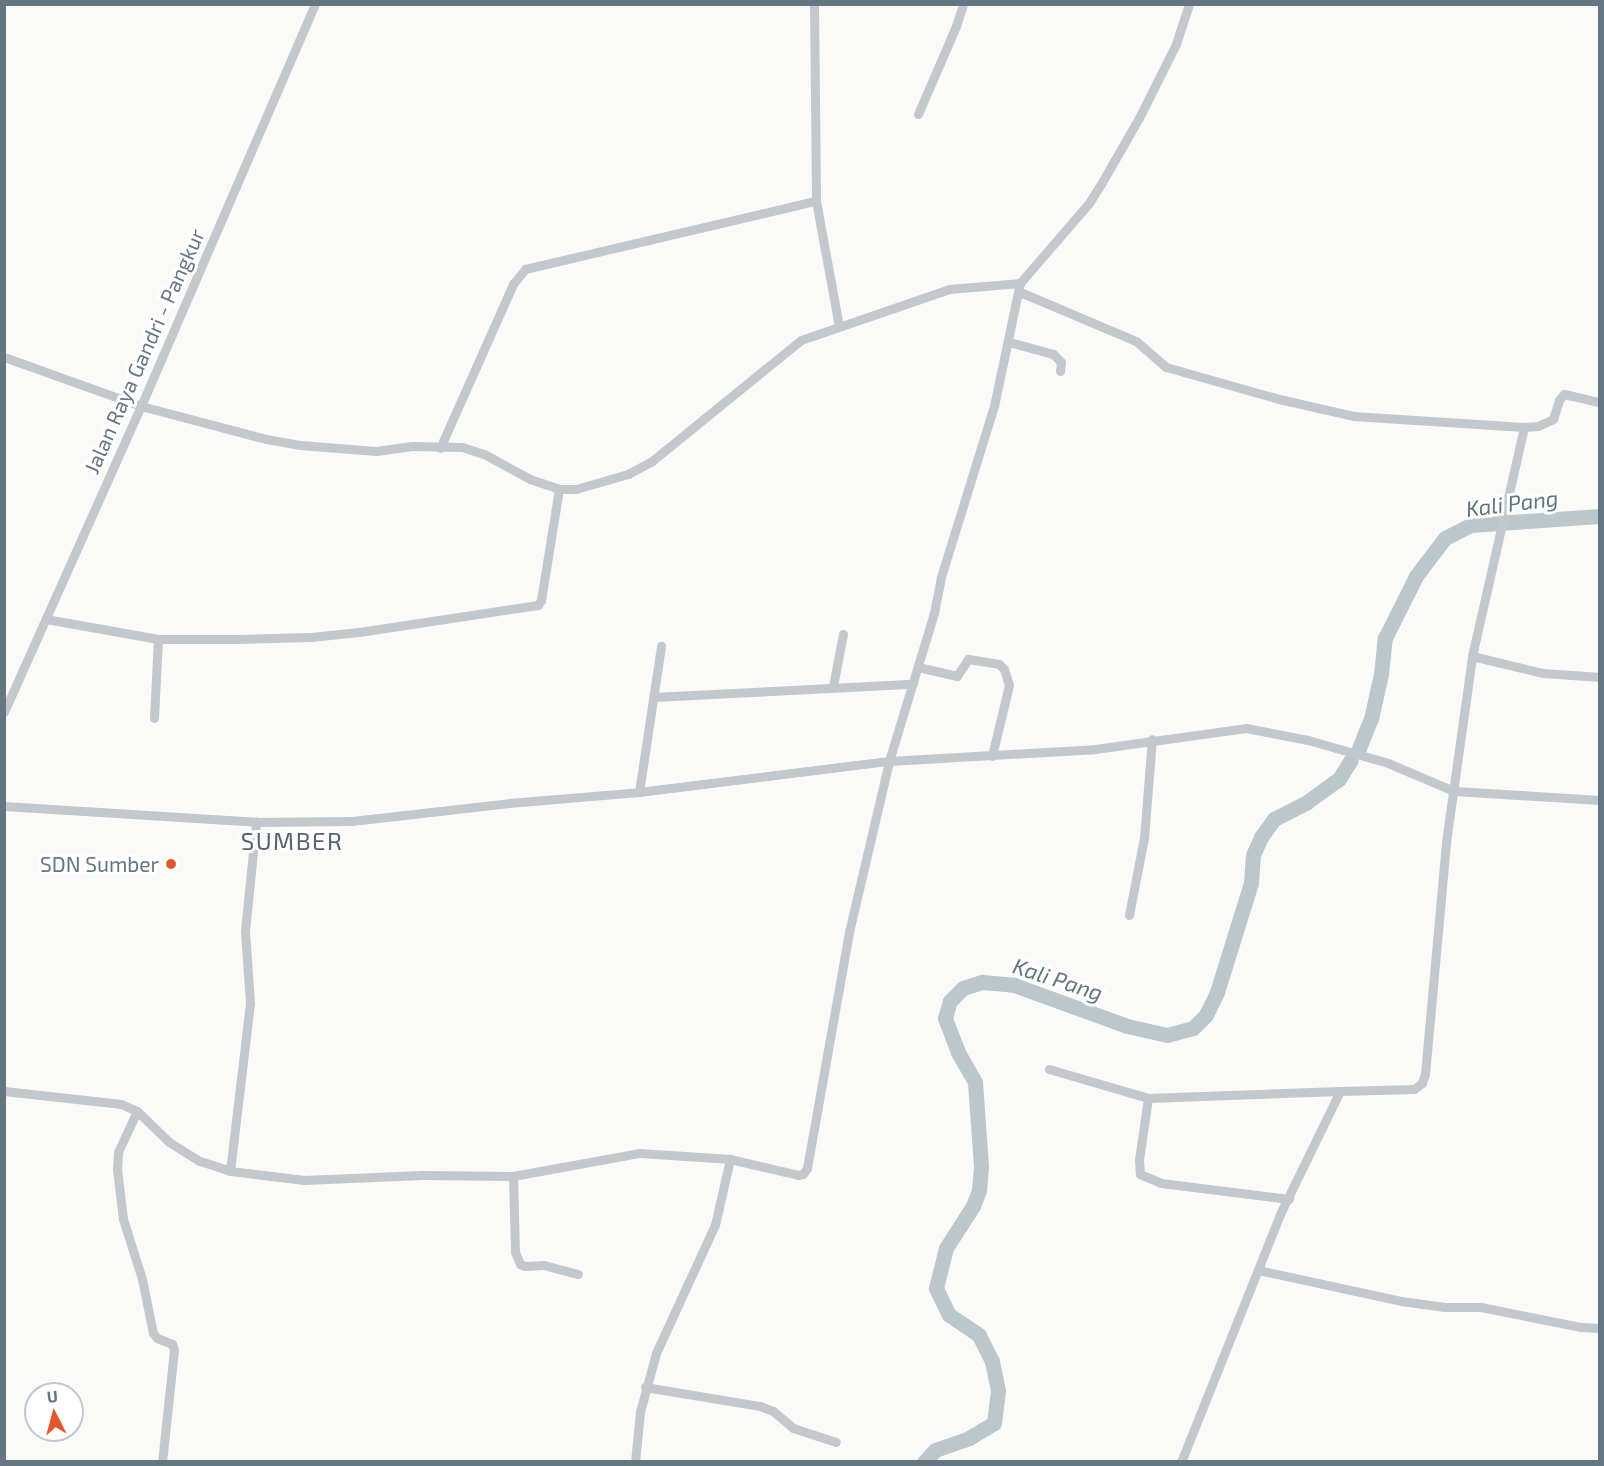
<!DOCTYPE html>
<style>
body{margin:0}
#map{position:relative;width:1604px;height:1466px;overflow:hidden;background:#fafaf8;font-family:"Exo 2",sans-serif}
div>[style]{position:absolute}
[style*='--x']{left:calc(var(--x)*1px);top:calc(var(--y)*1px);width:calc(var(--w)*1px);rotate:calc(var(--a)*1deg)}
.river>*{height:15px;margin:-7.5px;padding:0 7.5px;transform-origin:7.5px;border-radius:7.5px;background:#bbc7cb}
.minor>*{height:9px;margin:-4.5px;padding:0 4.5px;transform-origin:4.5px;border-radius:4.5px;background:#c3c8cc}
.dots>*{width:16px;height:16px;translate:-50% -50%;box-sizing:border-box;border:3px solid #fff;border-radius:50%}
span{translate:-50% -50%;white-space:nowrap;text-align:center;line-height:1.15;-webkit-text-stroke:6px #fff;paint-order:stroke}
.street-label{font-size:21px;color:#657683}
.poi-label{font-size:21px;color:#657683}
.right{translate:-100% -50%;text-align:right}
.water-label{font-size:22px;color:#60757c;font-style:italic}
.quarter-label{font-size:24px;color:#57646e;letter-spacing:1.5px}
.frame{position:absolute;inset:0;border:6px solid #657683;pointer-events:none}
.north{position:absolute;left:24px;top:1382px;width:60px;height:60px;box-sizing:border-box;background:#fff;border:2px solid #c1c8cd;border-radius:50%;rotate:354deg;font-size:16px;font-weight:700;line-height:24px;text-align:center;color:#657683}
.north::after{content:'';display:block;margin:auto;width:21px;height:27px;background:#e4572e;clip-path:polygon(50% 0,100% 100%,50% 72%,0 100%)}
</style>
<div id="map">
<div class="river">
<div style="--x:1359;--y:748;--w:31;--a:-68"></div>
<div style="--x:1371;--y:719;--w:46;--a:-77.5"></div>
<div style="--x:1381;--y:674;--w:36;--a:-84"></div>
<div style="--x:1385;--y:638;--w:69;--a:-63.4"></div>
<div style="--x:1416;--y:576;--w:48;--a:-52.7"></div>
<div style="--x:1445;--y:538;--w:28;--a:-27"></div>
<div style="--x:1470;--y:525;--w:130;--a:-4"></div>
<div style="--x:924;--y:1462;--w:16;--a:-47"></div>
<div style="--x:935;--y:1450;--w:36;--a:-19"></div>
<div style="--x:969;--y:1438;--w:29;--a:-31"></div>
<div style="--x:994;--y:1423;--w:33;--a:-83"></div>
<div style="--x:998;--y:1390;--w:30;--a:-102"></div>
<div style="--x:992;--y:1361;--w:29;--a:-117"></div>
<div style="--x:979;--y:1335;--w:36;--a:-146"></div>
<div style="--x:949;--y:1315;--w:30;--a:-116"></div>
<div style="--x:936;--y:1288;--w:41;--a:-76"></div>
<div style="--x:946;--y:1248;--w:50;--a:-57.3"></div>
<div style="--x:973;--y:1206;--w:17;--a:-69"></div>
<div style="--x:979;--y:1190;--w:24;--a:-85"></div>
<div style="--x:981;--y:1166;--w:84;--a:-94.1"></div>
<div style="--x:975;--y:1082;--w:34;--a:-120"></div>
<div style="--x:958;--y:1052;--w:36;--a:-111"></div>
<div style="--x:945;--y:1018;--w:18;--a:-74"></div>
<div style="--x:950;--y:1001;--w:18;--a:-45"></div>
<div style="--x:963;--y:988;--w:20;--a:-18"></div>
<div style="--x:982;--y:982;--w:32;--a:5"></div>
<div style="--x:1014;--y:985;--w:120;--a:19.9"></div>
<div style="--x:1127;--y:1026;--w:41;--a:12.7"></div>
<div style="--x:1167;--y:1035;--w:27;--a:-15"></div>
<div style="--x:1193;--y:1028;--w:18;--a:-45"></div>
<div style="--x:1206;--y:1015;--w:25;--a:-64"></div>
<div style="--x:1217;--y:992;--w:114;--a:-72.7"></div>
<div style="--x:1251;--y:883;--w:28;--a:-86"></div>
<div style="--x:1253;--y:855;--w:20;--a:-66"></div>
<div style="--x:1261;--y:837;--w:22;--a:-54"></div>
<div style="--x:1274;--y:819;--w:37;--a:-27"></div>
<div style="--x:1307;--y:802;--w:39;--a:-36"></div>
<div style="--x:1339;--y:779;--w:22;--a:-58"></div>
</div>
<div class="minor">
<div style="--x:814;--y:4;--w:197;--a:89.4"></div>
<div style="--x:816;--y:201;--w:127;--a:79.6"></div>
<div style="--x:918;--y:114;--w:96;--a:-66.6"></div>
<div style="--x:956;--y:26;--w:23;--a:-72"></div>
<div style="--x:1020;--y:292;--w:126;--a:22.9"></div>
<div style="--x:1136;--y:341;--w:40;--a:41"></div>
<div style="--x:1166;--y:367;--w:117;--a:15.8"></div>
<div style="--x:1279;--y:399;--w:76;--a:12.9"></div>
<div style="--x:1353;--y:416;--w:171;--a:3.7"></div>
<div style="--x:1524;--y:427;--w:14;--a:-4"></div>
<div style="--x:1538;--y:426;--w:17;--a:-25"></div>
<div style="--x:1553;--y:419;--w:20;--a:-72"></div>
<div style="--x:1559;--y:400;--w:8;--a:-50"></div>
<div style="--x:1564;--y:394;--w:37;--a:13"></div>
<div style="--x:1009;--y:342;--w:46;--a:15.3"></div>
<div style="--x:1053;--y:354;--w:11;--a:45"></div>
<div style="--x:1061;--y:362;--w:9;--a:96"></div>
<div style="--x:4;--y:357;--w:145;--a:19.7"></div>
<div style="--x:141;--y:406;--w:129;--a:14.8"></div>
<div style="--x:266;--y:439;--w:35;--a:10"></div>
<div style="--x:300;--y:445;--w:76;--a:4.5"></div>
<div style="--x:376;--y:451;--w:36;--a:-8"></div>
<div style="--x:412;--y:446;--w:50;--a:1.1"></div>
<div style="--x:462;--y:447;--w:23;--a:18"></div>
<div style="--x:484;--y:454;--w:52;--a:28.5"></div>
<div style="--x:530;--y:479;--w:31;--a:19"></div>
<div style="--x:559;--y:489;--w:17;--a:0"></div>
<div style="--x:576;--y:489;--w:54;--a:-16.1"></div>
<div style="--x:628;--y:474;--w:27;--a:-28"></div>
<div style="--x:652;--y:461;--w:192;--a:-39.1"></div>
<div style="--x:801;--y:340;--w:157;--a:-19"></div>
<div style="--x:949;--y:289;--w:71;--a:-4.8"></div>
<div style="--x:440;--y:448;--w:180;--a:-66"></div>
<div style="--x:513;--y:284;--w:19;--a:-51"></div>
<div style="--x:525;--y:269;--w:299;--a:-13.2"></div>
<div style="--x:46;--y:619;--w:114;--a:10.1"></div>
<div style="--x:158;--y:639;--w:81;--a:0"></div>
<div style="--x:239;--y:639;--w:72;--a:-1.6"></div>
<div style="--x:311;--y:637;--w:48;--a:-5.9"></div>
<div style="--x:359;--y:632;--w:181;--a:-8.6"></div>
<div style="--x:538;--y:605;--w:6;--a:-59"></div>
<div style="--x:541;--y:600;--w:112;--a:-80.8"></div>
<div style="--x:1472;--y:656;--w:235;--a:-77.2"></div>
<div style="--x:918;--y:667;--w:40;--a:13"></div>
<div style="--x:957;--y:676;--w:20;--a:-57"></div>
<div style="--x:968;--y:659;--w:31;--a:9"></div>
<div style="--x:999;--y:664;--w:7;--a:45"></div>
<div style="--x:1004;--y:669;--w:17;--a:73"></div>
<div style="--x:1009;--y:685;--w:73;--a:103.5"></div>
<div style="--x:833;--y:686;--w:53;--a:-79.1"></div>
<div style="--x:653;--y:697;--w:260;--a:-2.9"></div>
<div style="--x:4;--y:712;--w:335;--a:-65.9"></div>
<div style="--x:141;--y:406;--w:438;--a:-66.6"></div>
<div style="--x:154;--y:718;--w:79;--a:-87.1"></div>
<div style="--x:639;--y:792;--w:148;--a:-81.4"></div>
<div style="--x:4;--y:806;--w:253;--a:3.6"></div>
<div style="--x:256;--y:822;--w:96;--a:-0.6"></div>
<div style="--x:352;--y:821;--w:158;--a:-6.5"></div>
<div style="--x:509;--y:803;--w:130;--a:-4.8"></div>
<div style="--x:639;--y:792;--w:252;--a:-7.1"></div>
<div style="--x:889;--y:761;--w:206;--a:-3.3"></div>
<div style="--x:1095;--y:749;--w:152;--a:-7.9"></div>
<div style="--x:1246;--y:728;--w:63;--a:11"></div>
<div style="--x:1308;--y:740;--w:83;--a:16"></div>
<div style="--x:1388;--y:763;--w:72;--a:23"></div>
<div style="--x:1454;--y:791;--w:146;--a:3.5"></div>
<div style="--x:1129;--y:915;--w:78;--a:-79"></div>
<div style="--x:1144;--y:838;--w:99;--a:-85.4"></div>
<div style="--x:1049;--y:1069;--w:103;--a:16.3"></div>
<div style="--x:1148;--y:1098;--w:192;--a:-2.1"></div>
<div style="--x:4;--y:1091;--w:118;--a:6.3"></div>
<div style="--x:121;--y:1104;--w:17;--a:24"></div>
<div style="--x:137;--y:1111;--w:45;--a:44.1"></div>
<div style="--x:169;--y:1142;--w:36;--a:32"></div>
<div style="--x:200;--y:1161;--w:32;--a:18"></div>
<div style="--x:230;--y:1171;--w:75;--a:6.9"></div>
<div style="--x:304;--y:1180;--w:118;--a:-2.4"></div>
<div style="--x:422;--y:1175;--w:91;--a:0.6"></div>
<div style="--x:513;--y:1176;--w:129;--a:-10.3"></div>
<div style="--x:640;--y:1153;--w:90;--a:3.8"></div>
<div style="--x:1148;--y:1098;--w:63;--a:98.3"></div>
<div style="--x:1139;--y:1160;--w:14;--a:86"></div>
<div style="--x:1140;--y:1174;--w:23;--a:23"></div>
<div style="--x:1161;--y:1183;--w:129;--a:7.1"></div>
<div style="--x:137;--y:1111;--w:45;--a:114.9"></div>
<div style="--x:118;--y:1152;--w:17;--a:93"></div>
<div style="--x:117;--y:1169;--w:50;--a:83.2"></div>
<div style="--x:123;--y:1219;--w:63;--a:72.4"></div>
<div style="--x:142;--y:1279;--w:55;--a:78.5"></div>
<div style="--x:153;--y:1333;--w:6;--a:51"></div>
<div style="--x:157;--y:1338;--w:16;--a:22"></div>
<div style="--x:172;--y:1344;--w:6;--a:72"></div>
<div style="--x:174;--y:1350;--w:113;--a:96.1"></div>
<div style="--x:230;--y:1171;--w:169;--a:-83.2"></div>
<div style="--x:250;--y:1003;--w:72;--a:-94"></div>
<div style="--x:245;--y:931;--w:110;--a:-84.2"></div>
<div style="--x:513;--y:1176;--w:76;--a:88.5"></div>
<div style="--x:515;--y:1252;--w:13;--a:67"></div>
<div style="--x:520;--y:1264;--w:5;--a:22"></div>
<div style="--x:525;--y:1266;--w:19;--a:-3"></div>
<div style="--x:544;--y:1265;--w:35;--a:15"></div>
<div style="--x:1258;--y:1270;--w:146;--a:12.2"></div>
<div style="--x:1401;--y:1301;--w:44;--a:7.8"></div>
<div style="--x:1445;--y:1307;--w:36;--a:0"></div>
<div style="--x:1481;--y:1307;--w:101;--a:11.4"></div>
<div style="--x:1580;--y:1327;--w:20;--a:3"></div>
<div style="--x:645;--y:1387;--w:117;--a:9.4"></div>
<div style="--x:760;--y:1406;--w:14;--a:21"></div>
<div style="--x:773;--y:1411;--w:26;--a:40"></div>
<div style="--x:793;--y:1428;--w:45;--a:18"></div>
<div style="--x:635;--y:1462;--w:50;--a:-84.3"></div>
<div style="--x:640;--y:1412;--w:61;--a:-74.8"></div>
<div style="--x:656;--y:1353;--w:141;--a:-65.3"></div>
<div style="--x:715;--y:1225;--w:68;--a:-77.2"></div>
<div style="--x:730;--y:1159;--w:70;--a:13.2"></div>
<div style="--x:798;--y:1175;--w:5;--a:-11"></div>
<div style="--x:803;--y:1174;--w:7;--a:-56"></div>
<div style="--x:807;--y:1168;--w:240;--a:-79.9"></div>
<div style="--x:849;--y:932;--w:176;--a:-76.8"></div>
<div style="--x:889;--y:761;--w:155;--a:-73.1"></div>
<div style="--x:934;--y:613;--w:37;--a:-79"></div>
<div style="--x:941;--y:577;--w:179;--a:-72.8"></div>
<div style="--x:994;--y:406;--w:126;--a:-78.1"></div>
<div style="--x:1020;--y:283;--w:106;--a:-49.2"></div>
<div style="--x:1089;--y:203;--w:22;--a:-58"></div>
<div style="--x:1101;--y:184;--w:76;--a:-60.1"></div>
<div style="--x:1139;--y:118;--w:83;--a:-63.4"></div>
<div style="--x:1176;--y:44;--w:42;--a:-72"></div>
<div style="--x:1181;--y:1462;--w:271;--a:-68.2"></div>
<div style="--x:1282;--y:1210;--w:132;--a:-64"></div>
<div style="--x:1340;--y:1091;--w:74;--a:-1.5"></div>
<div style="--x:1414;--y:1089;--w:10;--a:-37"></div>
<div style="--x:1422;--y:1083;--w:9;--a:-72"></div>
<div style="--x:1425;--y:1074;--w:233;--a:-84.8"></div>
<div style="--x:1446;--y:842;--w:188;--a:-82"></div>
<div style="--x:1472;--y:656;--w:73;--a:13.5"></div>
<div style="--x:1543;--y:673;--w:57;--a:4"></div>
</div>
<div class="dots">
<div style="left:171px;top:864px;background:#e4572e"></div>
</div>
<div class="street-label">
<span style="left:144px;top:351px;rotate:-66deg">Jalan Raya Gandri - Pangkur</span>
</div>
<div class="poi-label">
<span class="right" style="left:159px;top:864px">SDN Sumber</span>
</div>
<div class="water-label">
<span style="left:1512px;top:503px;rotate:-7deg">Kali Pang</span>
<span style="left:1058px;top:979px;rotate:18deg">Kali Pang</span>
</div>
<div class="quarter-label">
<span style="left:292px;top:841px">SUMBER</span>
</div>
<div class="frame"></div>
<div class="north">U</div>
</div>
